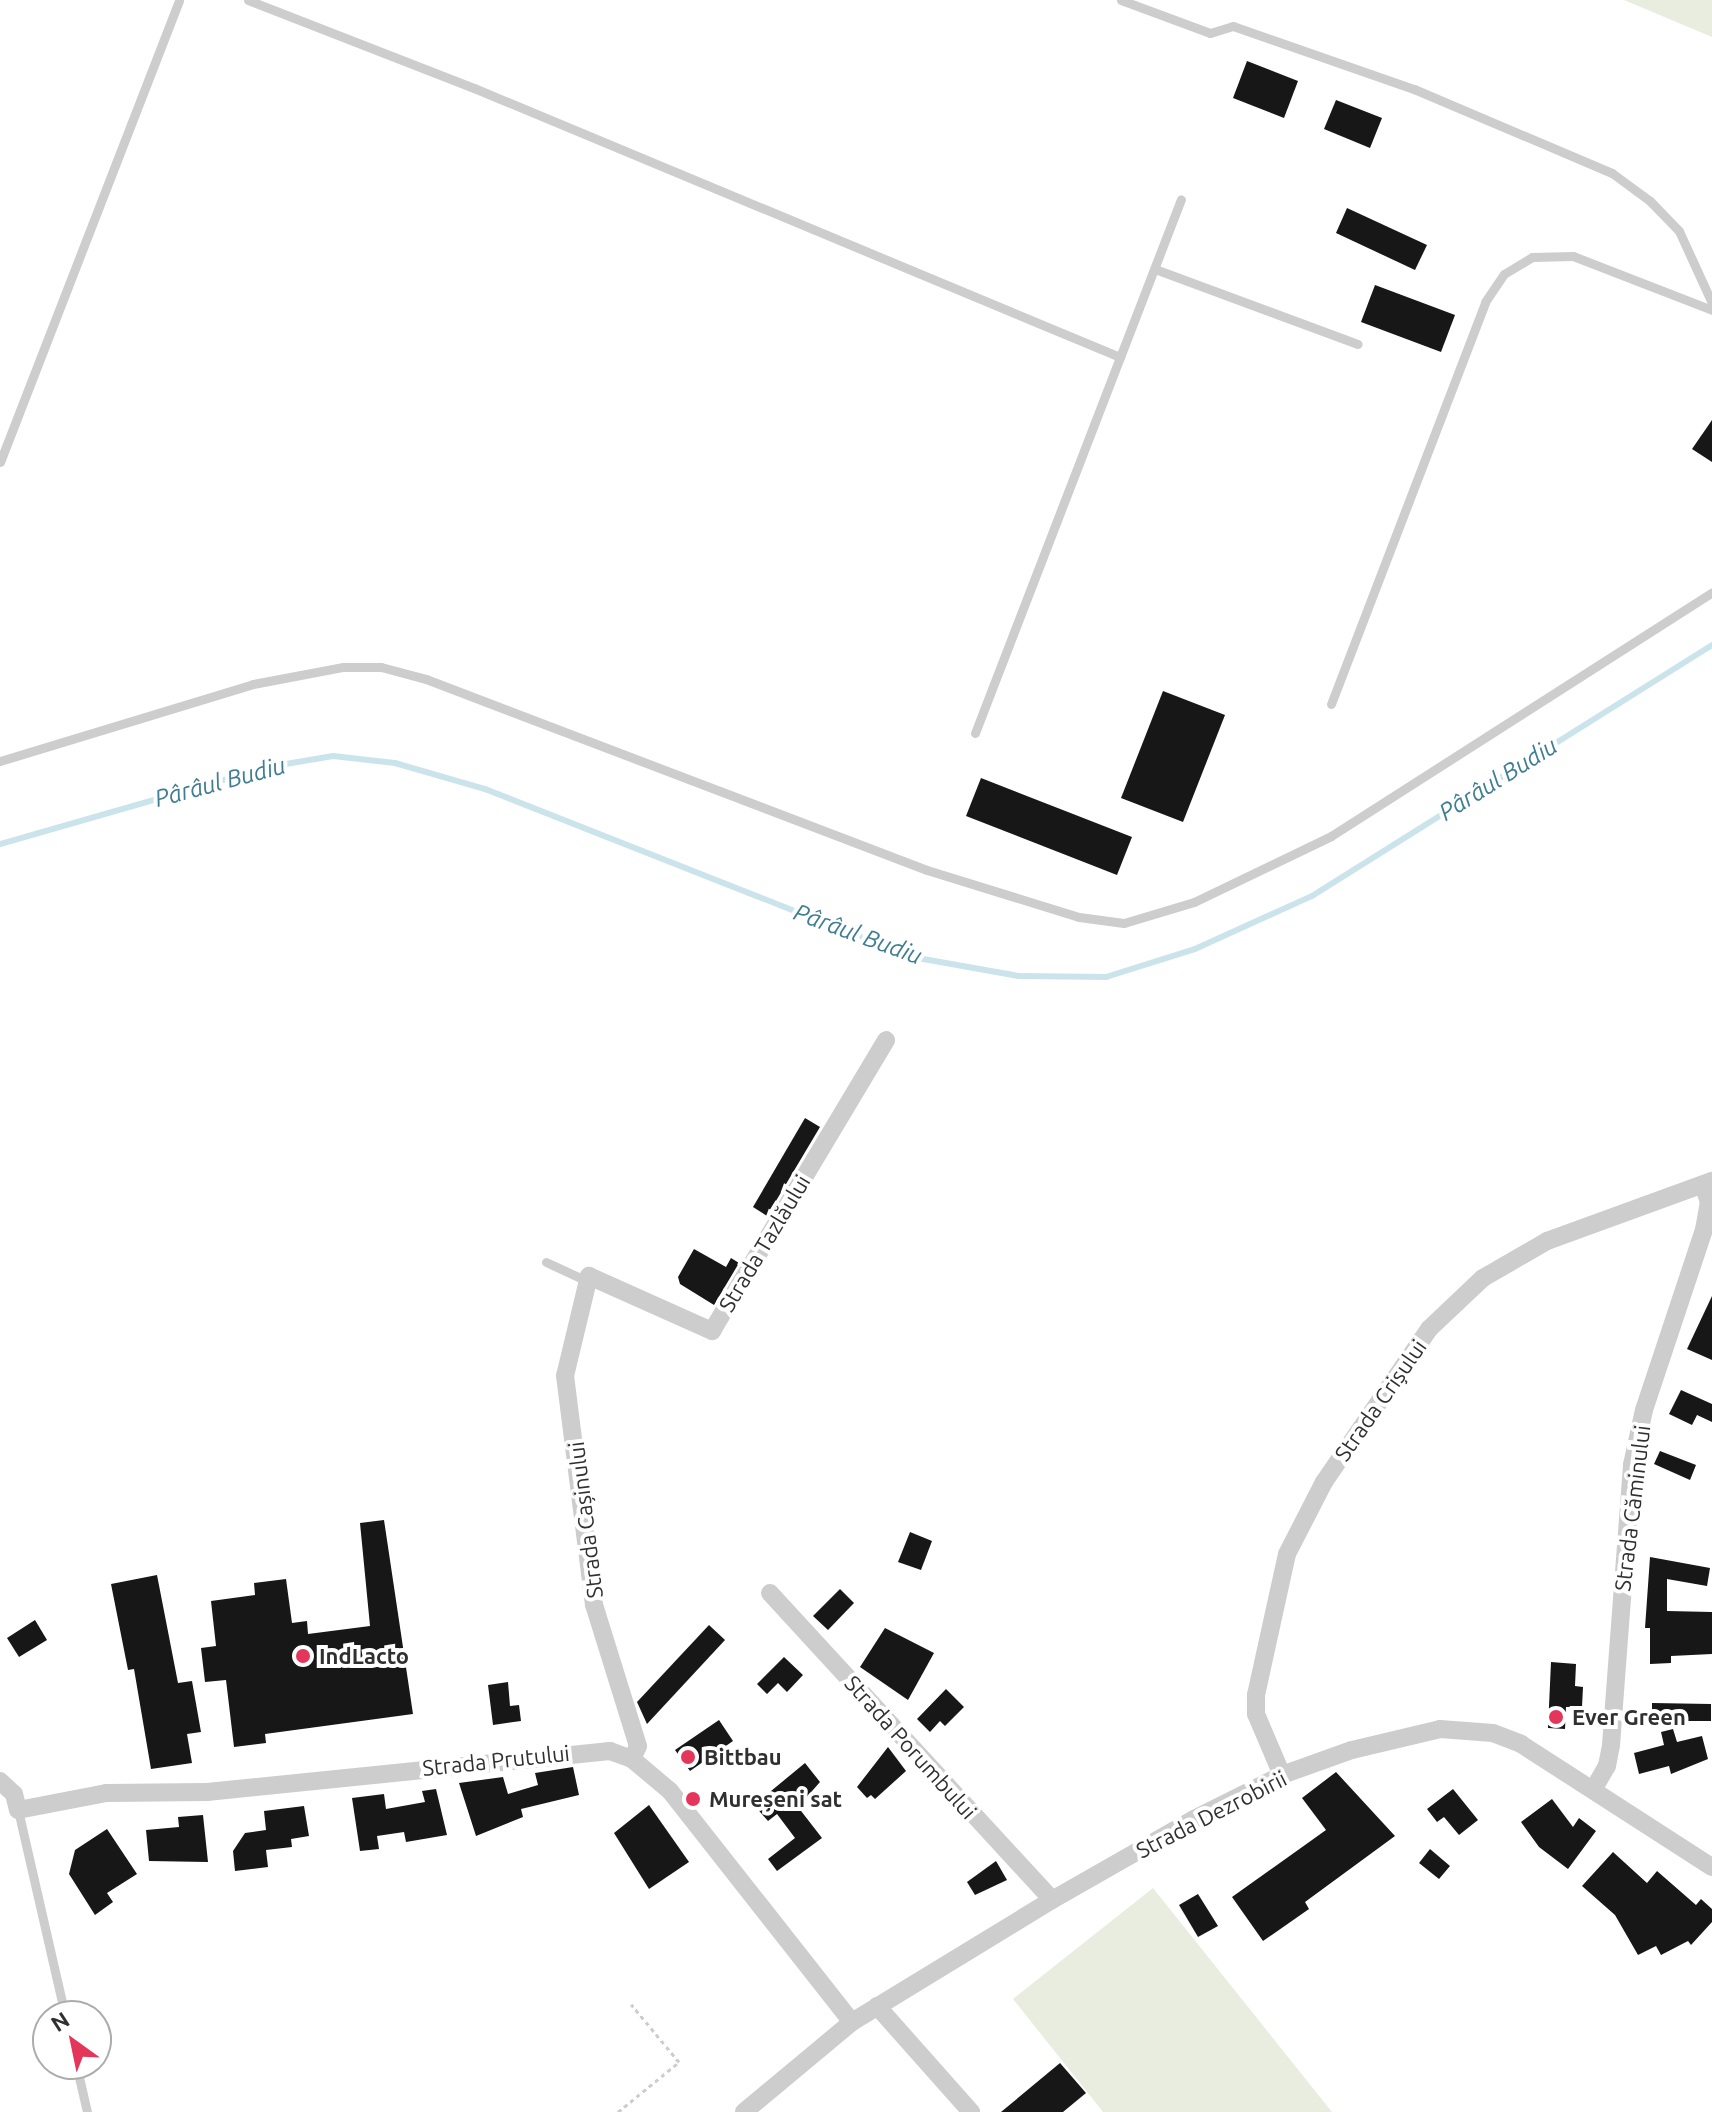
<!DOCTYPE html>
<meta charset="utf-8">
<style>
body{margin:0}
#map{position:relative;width:1712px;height:2112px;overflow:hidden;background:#fff;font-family:Ubuntu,sans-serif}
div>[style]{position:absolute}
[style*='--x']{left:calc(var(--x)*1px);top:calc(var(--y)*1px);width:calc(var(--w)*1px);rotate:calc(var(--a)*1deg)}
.green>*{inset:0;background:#e8eddf}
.stream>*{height:6px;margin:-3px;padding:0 3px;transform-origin:3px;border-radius:3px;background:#cbe4ec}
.building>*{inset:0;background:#171717}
.path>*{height:3px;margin-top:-1.5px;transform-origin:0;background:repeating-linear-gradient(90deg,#cdcdcd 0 4px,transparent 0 8px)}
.lane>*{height:9px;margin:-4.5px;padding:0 4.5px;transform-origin:4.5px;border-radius:4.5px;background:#cdcdcd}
.street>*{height:18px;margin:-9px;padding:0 9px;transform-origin:9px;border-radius:9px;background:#cdcdcd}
.dots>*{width:22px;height:22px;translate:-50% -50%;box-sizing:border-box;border:4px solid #fff;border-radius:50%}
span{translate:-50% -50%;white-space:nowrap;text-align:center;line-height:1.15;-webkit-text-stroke:8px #fff;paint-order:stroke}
.street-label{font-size:22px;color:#303030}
.poi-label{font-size:22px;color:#303030;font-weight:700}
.left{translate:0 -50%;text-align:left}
.water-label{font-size:24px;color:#3e7d92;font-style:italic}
.north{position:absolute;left:32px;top:2000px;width:80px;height:80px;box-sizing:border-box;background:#fff;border:2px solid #acacac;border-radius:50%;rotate:327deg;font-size:22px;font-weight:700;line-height:32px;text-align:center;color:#303030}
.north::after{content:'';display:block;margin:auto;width:28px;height:36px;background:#e4365b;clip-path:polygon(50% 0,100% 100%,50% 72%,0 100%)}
</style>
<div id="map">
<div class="green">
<div style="clip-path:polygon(1624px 0,1712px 0,1712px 37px)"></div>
<div style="clip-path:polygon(1153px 1888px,1332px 2112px,1103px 2112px,1013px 1999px)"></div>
</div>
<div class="stream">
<div style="--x:0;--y:844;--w:279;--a:-16"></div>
<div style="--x:268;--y:767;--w:66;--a:-9.6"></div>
<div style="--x:333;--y:756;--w:62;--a:6.4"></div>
<div style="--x:395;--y:763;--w:94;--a:16.1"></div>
<div style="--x:485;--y:789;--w:459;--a:21.5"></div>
<div style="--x:912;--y:957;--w:109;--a:10.1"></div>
<div style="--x:1019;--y:976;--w:87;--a:0.7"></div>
<div style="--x:1106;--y:977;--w:93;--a:-17.5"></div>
<div style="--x:1195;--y:949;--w:128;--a:-24.4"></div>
<div style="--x:1312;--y:896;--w:472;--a:-32.1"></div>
</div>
<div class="building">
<div style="clip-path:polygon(1247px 61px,1298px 81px,1284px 118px,1233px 98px)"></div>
<div style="clip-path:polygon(1336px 100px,1382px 118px,1370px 148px,1324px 129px)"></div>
<div style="clip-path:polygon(1347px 208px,1427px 245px,1415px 270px,1336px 233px)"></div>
<div style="clip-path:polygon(1375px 285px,1455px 315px,1441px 352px,1361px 322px)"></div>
<div style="clip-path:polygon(1712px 420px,1712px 462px,1692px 449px)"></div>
<div style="clip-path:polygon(1163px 691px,1225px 715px,1183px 822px,1121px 798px)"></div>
<div style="clip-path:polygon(981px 778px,1132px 837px,1117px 875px,966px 816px)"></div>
<div style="clip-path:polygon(805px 1118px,820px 1127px,767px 1216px,753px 1207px)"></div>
<div style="clip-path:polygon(694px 1249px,726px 1267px,731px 1258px,739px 1263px,714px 1305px,680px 1284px,678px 1277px)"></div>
<div style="clip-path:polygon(1712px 1296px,1712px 1360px,1687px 1349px)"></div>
<div style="clip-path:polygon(1681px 1390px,1712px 1404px,1712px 1422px,1697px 1415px,1692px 1425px,1669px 1414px)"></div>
<div style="clip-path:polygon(1660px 1451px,1696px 1465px,1690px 1480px,1654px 1464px)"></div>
<div style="clip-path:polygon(384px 1520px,413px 1714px,265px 1734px,266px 1743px,234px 1747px,226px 1680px,205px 1682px,201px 1648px,216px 1646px,211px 1601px,255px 1595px,254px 1583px,286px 1579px,292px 1623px,307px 1621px,308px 1634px,370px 1626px,360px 1523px)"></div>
<div style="clip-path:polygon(910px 1532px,932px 1541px,921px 1570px,898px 1562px)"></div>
<div style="clip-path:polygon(1650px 1557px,1710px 1568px,1707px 1586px,1667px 1579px,1667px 1611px,1712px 1612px,1712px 1654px,1671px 1656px,1671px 1663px,1650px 1664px,1650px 1628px,1645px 1628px)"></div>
<div style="clip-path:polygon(157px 1575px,178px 1683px,192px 1681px,201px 1732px,187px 1734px,192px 1763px,151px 1769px,134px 1669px,128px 1670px,111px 1584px)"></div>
<div style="clip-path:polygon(840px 1589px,854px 1603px,828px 1630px,813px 1616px)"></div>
<div style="clip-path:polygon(35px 1620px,47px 1640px,19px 1657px,7px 1638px)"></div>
<div style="clip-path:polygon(709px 1625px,725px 1640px,647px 1724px,637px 1702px)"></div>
<div style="clip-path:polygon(885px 1628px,934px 1653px,908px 1700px,860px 1667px)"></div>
<div style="clip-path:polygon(784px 1657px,803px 1675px,787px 1692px,778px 1683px,767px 1694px,757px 1684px)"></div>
<div style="clip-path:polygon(1551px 1662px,1576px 1664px,1575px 1686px,1583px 1687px,1582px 1707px,1566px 1707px,1565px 1729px,1548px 1728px)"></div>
<div style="clip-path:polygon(508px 1682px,510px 1706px,519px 1705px,521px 1721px,493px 1725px,488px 1685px)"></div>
<div style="clip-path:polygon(946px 1689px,964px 1707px,945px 1726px,940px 1721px,930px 1732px,917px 1719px)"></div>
<div style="clip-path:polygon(1652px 1703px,1711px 1704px,1711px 1721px,1652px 1721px)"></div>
<div style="clip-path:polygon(719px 1720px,733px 1741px,690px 1771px,675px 1750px)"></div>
<div style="clip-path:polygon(1673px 1729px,1677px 1742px,1702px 1736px,1708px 1759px,1671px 1774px,1669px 1766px,1639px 1774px,1634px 1753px,1664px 1745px,1661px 1732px)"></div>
<div style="clip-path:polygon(888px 1747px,906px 1771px,875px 1799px,871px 1795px,867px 1798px,857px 1787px)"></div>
<div style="clip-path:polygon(805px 1763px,820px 1782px,798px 1807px,822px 1838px,777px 1871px,768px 1859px,795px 1838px,777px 1814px,768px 1821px,754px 1805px)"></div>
<div style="clip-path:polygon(573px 1767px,579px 1795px,521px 1809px,523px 1817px,476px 1836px,459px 1783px,503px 1777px,508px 1794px,538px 1785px,535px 1773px)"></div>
<div style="clip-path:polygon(1336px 1772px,1395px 1836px,1305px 1902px,1309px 1909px,1263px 1941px,1232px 1897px,1326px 1830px,1302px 1798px)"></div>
<div style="clip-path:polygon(436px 1789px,447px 1835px,406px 1842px,404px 1832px,377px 1836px,379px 1849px,360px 1851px,352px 1798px,384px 1794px,386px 1809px,425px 1802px,422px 1791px)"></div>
<div style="clip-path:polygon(1453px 1789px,1478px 1820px,1459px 1835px,1444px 1817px,1437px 1822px,1427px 1809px)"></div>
<div style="clip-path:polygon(1552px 1799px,1573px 1827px,1579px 1818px,1596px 1831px,1568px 1869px,1539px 1847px,1521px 1822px)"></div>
<div style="clip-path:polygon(649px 1805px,689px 1862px,649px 1889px,614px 1833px)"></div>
<div style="clip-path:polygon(304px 1806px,309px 1836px,291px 1839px,292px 1847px,266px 1850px,268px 1867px,235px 1871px,233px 1851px,245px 1833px,266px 1830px,264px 1811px)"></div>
<div style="clip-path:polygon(203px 1815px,208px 1862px,149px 1861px,146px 1830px,179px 1827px,178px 1817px)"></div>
<div style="clip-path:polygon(107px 1829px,137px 1874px,107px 1893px,113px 1902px,95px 1915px,69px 1874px,75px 1850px)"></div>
<div style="clip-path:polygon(1430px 1849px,1450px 1866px,1439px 1879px,1419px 1863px)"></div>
<div style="clip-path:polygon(1613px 1852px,1647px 1883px,1657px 1871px,1696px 1905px,1701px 1899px,1712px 1909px,1712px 1922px,1691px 1945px,1688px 1941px,1661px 1955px,1656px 1946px,1638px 1955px,1615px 1915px,1582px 1886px)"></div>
<div style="clip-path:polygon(996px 1861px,1007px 1880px,975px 1895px,967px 1882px)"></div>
<div style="clip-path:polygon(1198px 1894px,1218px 1926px,1198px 1937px,1179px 1905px)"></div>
<div style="clip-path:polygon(1060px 2063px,1086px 2093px,1063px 2112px,1001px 2112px)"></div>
</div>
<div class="path">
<div style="--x:618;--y:2112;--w:79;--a:-39.3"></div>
<div style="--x:679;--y:2062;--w:75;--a:-129.6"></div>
</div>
<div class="lane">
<div style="--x:248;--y:0;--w:243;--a:21.3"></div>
<div style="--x:474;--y:88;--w:700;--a:22.61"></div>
<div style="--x:1121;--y:0;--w:95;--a:20.3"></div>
<div style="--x:1210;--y:33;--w:24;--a:-17"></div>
<div style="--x:1233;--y:26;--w:192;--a:19.2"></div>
<div style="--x:1414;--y:89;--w:215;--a:23"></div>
<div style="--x:1612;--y:173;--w:47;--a:36.4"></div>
<div style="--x:1650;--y:201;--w:42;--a:46"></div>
<div style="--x:1679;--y:231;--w:79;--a:65.4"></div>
<div style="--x:1155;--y:269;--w:216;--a:20.3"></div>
<div style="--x:0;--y:462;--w:495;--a:-68.8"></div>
<div style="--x:1331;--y:704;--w:430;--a:-69"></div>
<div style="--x:1485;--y:302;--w:34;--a:-56"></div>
<div style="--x:1504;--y:274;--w:33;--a:-31"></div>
<div style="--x:1532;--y:257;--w:41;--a:-1.4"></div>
<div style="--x:1573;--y:256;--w:149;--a:21.2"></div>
<div style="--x:975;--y:733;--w:572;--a:-68.9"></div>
<div style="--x:0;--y:761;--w:264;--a:-16.9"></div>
<div style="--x:253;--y:684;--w:92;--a:-10.7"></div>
<div style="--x:343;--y:667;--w:38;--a:0"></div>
<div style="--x:381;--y:667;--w:47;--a:14.9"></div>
<div style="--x:426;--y:679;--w:536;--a:20.87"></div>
<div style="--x:927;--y:870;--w:159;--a:17.2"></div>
<div style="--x:1079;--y:917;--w:45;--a:7.6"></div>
<div style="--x:1124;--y:923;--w:73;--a:-16.7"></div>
<div style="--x:1194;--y:902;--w:152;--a:-25.7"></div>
<div style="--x:1331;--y:836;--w:452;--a:-32.6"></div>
<div style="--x:546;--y:1262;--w:45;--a:24.9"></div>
<div style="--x:18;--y:1810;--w:211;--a:77.1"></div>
<div style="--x:76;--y:2064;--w:49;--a:77.1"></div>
</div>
<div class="street">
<div style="--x:770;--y:1593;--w:417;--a:47.4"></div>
<div style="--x:632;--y:1759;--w:14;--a:-65"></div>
<div style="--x:638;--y:1746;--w:148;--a:-107.3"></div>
<div style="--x:594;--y:1605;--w:231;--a:-97.2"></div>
<div style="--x:565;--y:1376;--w:103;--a:-76.5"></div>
<div style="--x:589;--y:1276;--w:135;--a:24.1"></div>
<div style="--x:712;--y:1331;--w:339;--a:-59.1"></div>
<div style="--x:1282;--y:1775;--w:66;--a:-113.1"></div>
<div style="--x:1256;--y:1714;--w:19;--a:-90"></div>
<div style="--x:1256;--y:1695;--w:144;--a:-77.6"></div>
<div style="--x:1287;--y:1554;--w:81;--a:-62.8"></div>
<div style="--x:1324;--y:1482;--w:186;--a:-55.5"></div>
<div style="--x:1429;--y:1329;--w:74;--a:-43.4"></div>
<div style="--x:1483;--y:1278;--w:74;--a:-30"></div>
<div style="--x:1547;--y:1241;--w:176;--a:-20"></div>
<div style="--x:0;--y:1781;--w:19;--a:43"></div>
<div style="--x:14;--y:1794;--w:16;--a:76"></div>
<div style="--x:18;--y:1810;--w:90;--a:-10.9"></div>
<div style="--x:106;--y:1793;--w:101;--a:-0.6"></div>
<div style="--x:207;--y:1792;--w:405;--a:-5.8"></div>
<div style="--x:610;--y:1751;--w:23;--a:20"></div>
<div style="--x:632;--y:1759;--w:50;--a:40.1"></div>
<div style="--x:670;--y:1791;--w:294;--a:51.8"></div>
<div style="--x:1593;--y:1790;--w:28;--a:-60"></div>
<div style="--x:1607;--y:1766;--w:21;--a:-79"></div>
<div style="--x:1611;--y:1745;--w:281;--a:-85.7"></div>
<div style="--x:1632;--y:1465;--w:56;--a:-77.7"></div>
<div style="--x:1644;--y:1410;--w:190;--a:-71.6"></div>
<div style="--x:1704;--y:1230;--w:28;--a:-80"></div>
<div style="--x:1709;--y:1202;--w:18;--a:-109"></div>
<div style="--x:877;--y:2006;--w:142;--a:48.4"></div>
<div style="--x:744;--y:2112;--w:141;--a:-39.8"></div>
<div style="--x:852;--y:2022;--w:234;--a:-31.4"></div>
<div style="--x:1052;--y:1900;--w:163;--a:-29.7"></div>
<div style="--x:1194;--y:1819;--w:98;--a:-26.6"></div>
<div style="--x:1282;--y:1775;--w:74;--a:-19.7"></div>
<div style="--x:1352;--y:1750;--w:90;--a:-13.4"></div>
<div style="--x:1440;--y:1729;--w:53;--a:4.3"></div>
<div style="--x:1493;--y:1733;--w:30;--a:21"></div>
<div style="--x:1521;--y:1744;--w:227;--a:32.8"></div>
</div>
<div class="dots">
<div style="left:303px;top:1656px;background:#e4365b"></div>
<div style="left:1556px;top:1717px;background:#e4365b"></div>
<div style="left:688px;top:1757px;background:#e4365b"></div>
<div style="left:693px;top:1799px;background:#e4365b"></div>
</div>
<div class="street-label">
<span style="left:764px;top:1243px;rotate:-59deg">Strada Tazlăului</span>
<span style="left:1380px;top:1400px;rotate:-55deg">Strada Crișului</span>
<span style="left:1632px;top:1508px;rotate:-83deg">Strada Căminului</span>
<span style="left:585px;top:1520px;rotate:-97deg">Strada Cașinului</span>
<span style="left:911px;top:1747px;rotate:48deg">Strada Porumbului</span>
<span style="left:496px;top:1760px;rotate:-6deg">Strada Prutului</span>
<span style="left:1211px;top:1814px;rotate:-27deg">Strada Dezrobirii</span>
</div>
<div class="poi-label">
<span class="left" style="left:319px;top:1656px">IndLacto</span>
<span class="left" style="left:1572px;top:1717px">Ever Green</span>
<span class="left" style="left:704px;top:1757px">Bittbau</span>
<span class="left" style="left:709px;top:1799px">Mureșeni sat</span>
</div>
<div class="water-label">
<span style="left:1498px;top:779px;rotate:-32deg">Pârâul Budiu</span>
<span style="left:220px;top:782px;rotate:-15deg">Pârâul Budiu</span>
<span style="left:858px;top:934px;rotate:20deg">Pârâul Budiu</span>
</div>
<div class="north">N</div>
</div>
